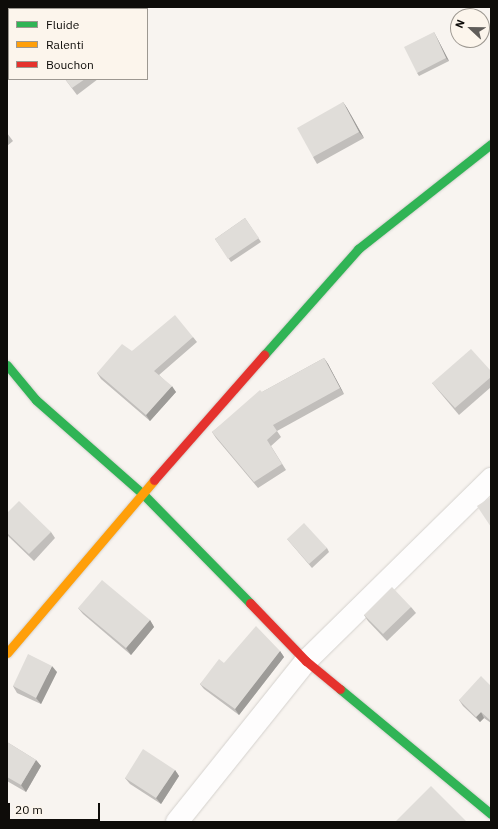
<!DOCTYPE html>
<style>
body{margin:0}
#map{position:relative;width:498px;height:829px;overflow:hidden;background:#f8f4f0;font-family:"IBM Plex Sans",sans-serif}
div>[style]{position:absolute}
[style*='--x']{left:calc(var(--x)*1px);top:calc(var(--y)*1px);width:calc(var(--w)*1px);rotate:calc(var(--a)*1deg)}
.roads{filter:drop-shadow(0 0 1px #d4d1cd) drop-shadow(0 0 1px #d4d1cd)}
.street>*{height:22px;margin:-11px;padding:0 11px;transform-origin:11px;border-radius:11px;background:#fefdfd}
.fast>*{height:9px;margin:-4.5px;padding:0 4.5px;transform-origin:4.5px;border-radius:4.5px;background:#30b455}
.slow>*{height:9px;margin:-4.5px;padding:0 4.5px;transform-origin:4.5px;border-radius:4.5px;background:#ff9f0a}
.jam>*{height:9px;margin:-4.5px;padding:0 4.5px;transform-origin:4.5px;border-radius:4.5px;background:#e5322d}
.wall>*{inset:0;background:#c1bebb}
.shaded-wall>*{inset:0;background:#9d9b98}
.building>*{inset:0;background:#e0ddd9}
span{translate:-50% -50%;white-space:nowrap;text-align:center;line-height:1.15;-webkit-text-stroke:3px #fcf5ec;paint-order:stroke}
.frame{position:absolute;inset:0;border:8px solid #0e0c09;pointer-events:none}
.legend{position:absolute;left:8px;top:8px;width:140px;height:72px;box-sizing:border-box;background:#fcf5ec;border:1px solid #9d9891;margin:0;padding:5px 7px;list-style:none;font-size:12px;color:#0e0c09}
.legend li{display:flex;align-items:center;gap:8px;height:20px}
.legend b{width:20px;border:1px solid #9d9891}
.north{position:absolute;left:450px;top:8px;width:40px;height:40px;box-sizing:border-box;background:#fcf5ec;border:1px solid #9d9891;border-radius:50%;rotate:292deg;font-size:11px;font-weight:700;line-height:16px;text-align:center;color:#0e0c09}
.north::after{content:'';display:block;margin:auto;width:14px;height:18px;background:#605d5a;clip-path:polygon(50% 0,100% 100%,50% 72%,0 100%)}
.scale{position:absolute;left:8px;top:803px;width:92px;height:18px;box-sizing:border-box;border:2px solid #0e0c09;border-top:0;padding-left:5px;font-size:12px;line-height:14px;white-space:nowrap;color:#0e0c09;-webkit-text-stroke:3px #fcf5ec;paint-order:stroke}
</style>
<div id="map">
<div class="roads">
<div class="street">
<div style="--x:7;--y:8;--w:1;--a:-45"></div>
<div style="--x:177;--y:822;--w:206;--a:-51.3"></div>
<div style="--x:306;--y:661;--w:260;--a:-44.5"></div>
</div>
<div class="fast">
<div style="--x:264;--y:355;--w:142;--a:-48.4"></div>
<div style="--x:358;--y:249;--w:169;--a:-38.3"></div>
<div style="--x:7;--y:365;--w:45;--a:50.4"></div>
<div style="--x:36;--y:400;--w:141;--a:41.3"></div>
<div style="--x:142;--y:493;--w:154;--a:45.5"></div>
<div style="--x:340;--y:689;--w:196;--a:39.6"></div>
</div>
<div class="slow">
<div style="--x:7;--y:653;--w:227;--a:-49.6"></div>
</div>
<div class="jam">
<div style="--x:154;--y:480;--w:167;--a:-48.7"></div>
<div style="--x:250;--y:603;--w:81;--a:46"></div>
<div style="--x:306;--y:661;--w:44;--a:39.5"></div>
</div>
</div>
<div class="wall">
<div style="clip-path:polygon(434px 32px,436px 36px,449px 61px,419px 76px,417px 73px)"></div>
<div style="clip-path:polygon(65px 79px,98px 79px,77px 95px)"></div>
<div style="clip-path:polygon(343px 102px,347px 108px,364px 138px,317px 164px,313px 157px)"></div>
<div style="clip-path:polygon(7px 133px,13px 141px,7px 146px)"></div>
<div style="clip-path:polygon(245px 218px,261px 242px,231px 262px,215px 239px)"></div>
<div style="clip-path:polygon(193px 337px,197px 342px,159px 375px,176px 392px,150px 421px,101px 379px,97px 373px,132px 351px)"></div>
<div style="clip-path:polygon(324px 358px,328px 364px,344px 394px,277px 431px,281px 437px,271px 446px,286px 470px,258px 488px,216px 438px,212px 432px,262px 392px)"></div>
<div style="clip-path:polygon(491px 371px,491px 387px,459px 415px,437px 389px,432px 383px)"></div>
<div style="clip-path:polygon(7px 513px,51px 532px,55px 538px,34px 561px,7px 535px)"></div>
<div style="clip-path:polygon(287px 539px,327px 548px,329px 552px,312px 568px)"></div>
<div style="clip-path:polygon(411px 607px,416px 613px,387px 641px,368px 621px,364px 615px)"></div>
<div style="clip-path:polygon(78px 608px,150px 620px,154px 627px,131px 655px,83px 614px)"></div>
<div style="clip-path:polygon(280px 651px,284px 657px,239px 715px,204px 689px,200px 684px,224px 663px)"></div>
<div style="clip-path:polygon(57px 672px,41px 704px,17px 693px,13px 686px)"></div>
<div style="clip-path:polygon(491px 686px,491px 723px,484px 718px,480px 722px,463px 706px,459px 700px)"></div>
<div style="clip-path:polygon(7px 742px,36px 760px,41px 766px,26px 792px,7px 781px)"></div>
<div style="clip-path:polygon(175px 770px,179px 776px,161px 804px,130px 784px,125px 778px)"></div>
</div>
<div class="shaded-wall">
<div style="clip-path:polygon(434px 32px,436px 36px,449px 61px,446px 58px)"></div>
<div style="clip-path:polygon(343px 102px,347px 108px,364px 138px,359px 132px)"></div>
<div style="clip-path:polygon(324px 358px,328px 364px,344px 394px,340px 388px)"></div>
<div style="clip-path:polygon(172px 386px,176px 392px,150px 421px,146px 415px)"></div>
<div style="clip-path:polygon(150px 620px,154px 627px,131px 655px,126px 648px)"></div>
<div style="clip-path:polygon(280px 651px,284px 657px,239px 715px,235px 709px)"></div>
<div style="clip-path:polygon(52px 666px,57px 672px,41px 704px,36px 698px)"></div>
<div style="clip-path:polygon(481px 712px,484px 718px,480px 722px,476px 717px)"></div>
<div style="clip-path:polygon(36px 760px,41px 766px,26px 792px,21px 785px)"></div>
<div style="clip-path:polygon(175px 770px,179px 776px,161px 804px,156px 798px)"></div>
</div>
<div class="building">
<div style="clip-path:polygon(434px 32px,446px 58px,417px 73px,404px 47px)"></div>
<div style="clip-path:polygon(65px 79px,85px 79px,72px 88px)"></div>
<div style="clip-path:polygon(343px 102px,359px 132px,313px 157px,297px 128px)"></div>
<div style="clip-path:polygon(245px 218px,259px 238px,228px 259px,215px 239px)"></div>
<div style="clip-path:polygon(175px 315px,193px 337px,154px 371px,172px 386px,146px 415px,97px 373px,122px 344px,132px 351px)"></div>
<div style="clip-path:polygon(471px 349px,491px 371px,491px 377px,455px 408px,432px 383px)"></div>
<div style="clip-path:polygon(324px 358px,340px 388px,273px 425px,277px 431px,267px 440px,282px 464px,254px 482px,212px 432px,260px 390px,262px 392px)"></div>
<div style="clip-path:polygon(491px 497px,491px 527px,477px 506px)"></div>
<div style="clip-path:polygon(19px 501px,51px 532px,29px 554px,7px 533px,7px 513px)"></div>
<div style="clip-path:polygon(304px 523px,327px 548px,309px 564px,287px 539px)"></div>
<div style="clip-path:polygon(102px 580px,150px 620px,126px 648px,78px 608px)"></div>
<div style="clip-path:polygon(392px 587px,411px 607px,383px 634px,364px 615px)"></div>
<div style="clip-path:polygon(256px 626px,280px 651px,235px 709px,200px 684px,219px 659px,224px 663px)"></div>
<div style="clip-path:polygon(28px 654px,52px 666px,36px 698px,13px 686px)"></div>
<div style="clip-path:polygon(481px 676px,491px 686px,491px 721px,481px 712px,476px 717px,459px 700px)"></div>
<div style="clip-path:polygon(7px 742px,36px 760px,21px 785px,7px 777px)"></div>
<div style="clip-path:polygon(143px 749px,175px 770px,156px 798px,125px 778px)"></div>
<div style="clip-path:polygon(431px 786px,467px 822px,395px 822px)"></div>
</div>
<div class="frame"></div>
<ul class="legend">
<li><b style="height:5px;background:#30b455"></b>Fluide</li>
<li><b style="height:5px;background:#ff9f0a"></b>Ralenti</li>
<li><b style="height:5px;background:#e5322d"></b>Bouchon</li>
</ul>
<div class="north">N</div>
<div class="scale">20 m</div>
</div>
